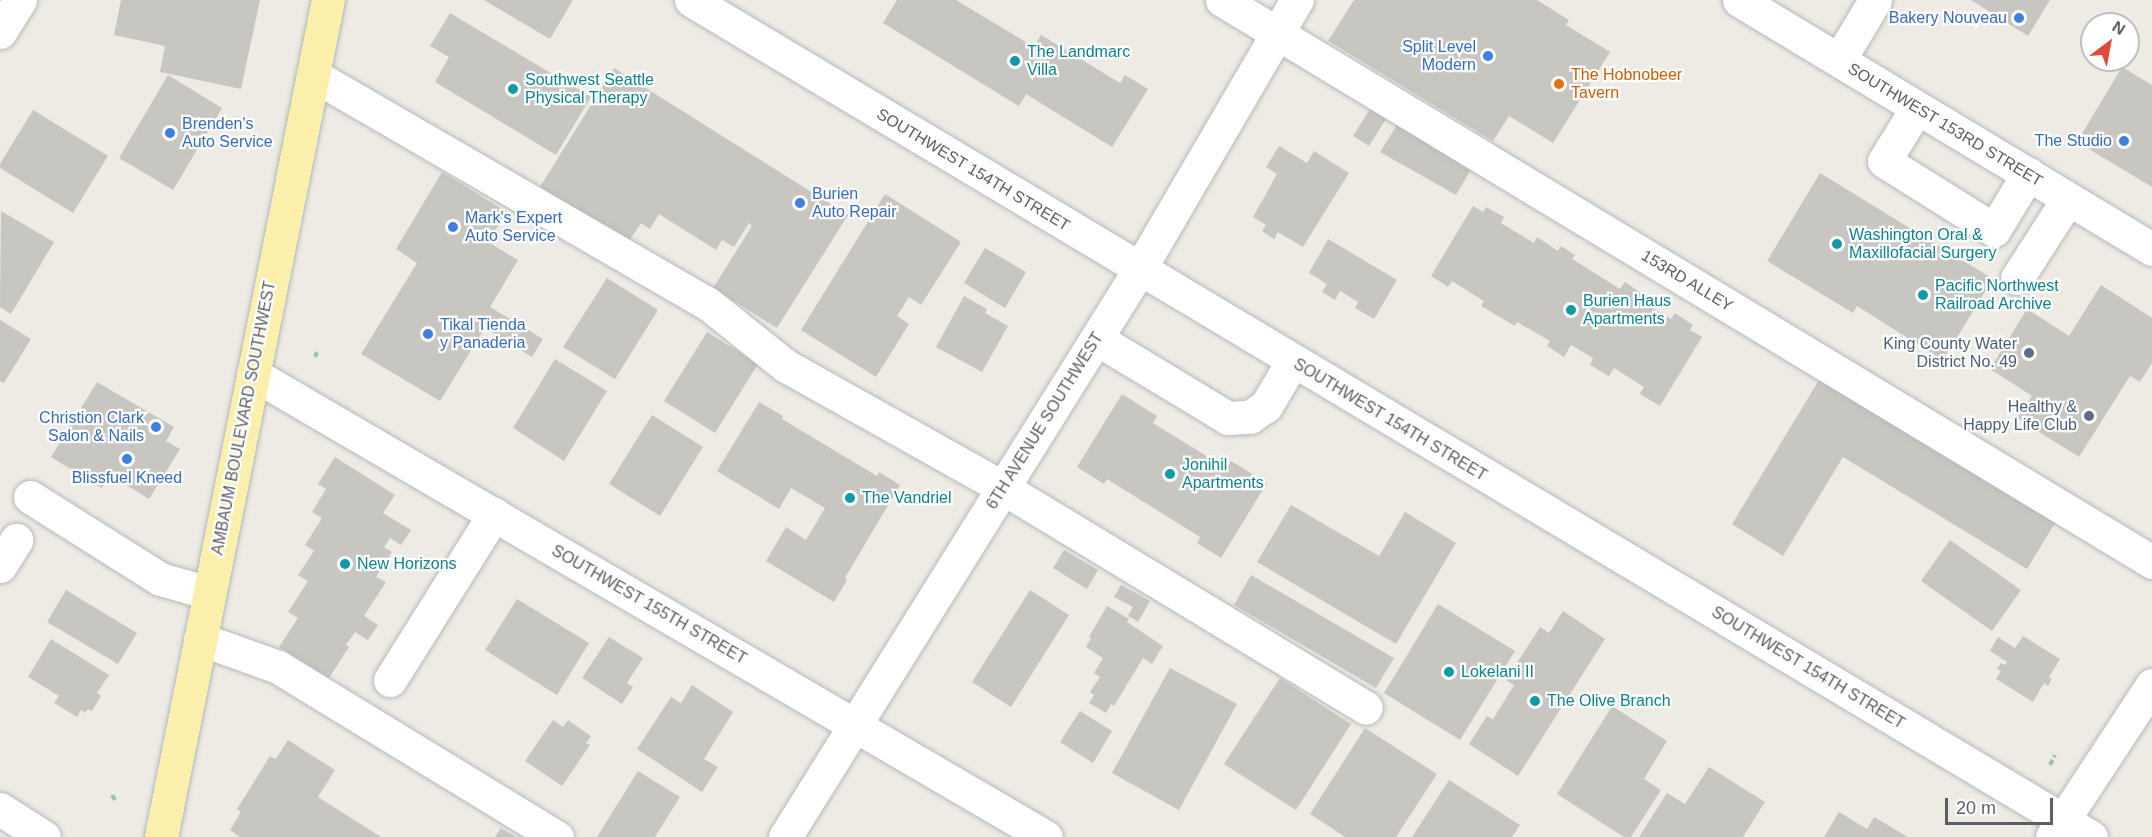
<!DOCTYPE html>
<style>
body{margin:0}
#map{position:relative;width:2152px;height:837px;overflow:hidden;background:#edebe3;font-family:Arial,sans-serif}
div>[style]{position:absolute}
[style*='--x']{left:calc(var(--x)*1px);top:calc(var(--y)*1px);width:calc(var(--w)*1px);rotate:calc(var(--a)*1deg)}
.building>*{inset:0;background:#c8c6c0}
.path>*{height:4px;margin-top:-2px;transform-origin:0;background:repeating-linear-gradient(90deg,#9ac3a8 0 6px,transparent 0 9px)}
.roads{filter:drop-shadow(0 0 2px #b5b8bc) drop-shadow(0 0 2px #b5b8bc)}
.minor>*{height:33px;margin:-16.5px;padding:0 16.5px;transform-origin:16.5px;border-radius:16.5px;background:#fff}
.major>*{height:33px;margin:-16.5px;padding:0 16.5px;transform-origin:16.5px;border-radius:16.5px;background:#faf0ab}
.dots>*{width:16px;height:16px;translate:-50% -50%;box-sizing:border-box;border:3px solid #fff;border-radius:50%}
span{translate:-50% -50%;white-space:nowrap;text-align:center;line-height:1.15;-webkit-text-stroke:4.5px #fff;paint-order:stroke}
.shop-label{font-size:16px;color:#366cbe}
.right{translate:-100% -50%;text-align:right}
.left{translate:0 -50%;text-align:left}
.culture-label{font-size:16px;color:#0d838f}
.food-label{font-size:16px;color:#c56008}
.street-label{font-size:16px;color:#5b5e63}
.service-label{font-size:16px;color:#4e5e75}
.north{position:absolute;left:2080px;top:12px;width:60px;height:60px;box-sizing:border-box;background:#fff;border:2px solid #bdbfc1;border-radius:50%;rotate:32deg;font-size:16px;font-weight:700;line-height:24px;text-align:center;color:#5b5e63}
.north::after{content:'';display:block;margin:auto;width:21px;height:27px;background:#de4b37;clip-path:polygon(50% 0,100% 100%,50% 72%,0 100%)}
.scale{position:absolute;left:1945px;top:798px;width:108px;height:27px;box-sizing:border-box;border:3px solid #5b5e63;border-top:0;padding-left:8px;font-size:18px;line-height:21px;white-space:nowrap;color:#5b5e63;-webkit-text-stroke:4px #fff;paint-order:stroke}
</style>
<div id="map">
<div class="building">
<div style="clip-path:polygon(121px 0,260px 0,241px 89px,160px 72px,165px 46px,114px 35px)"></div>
<div style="clip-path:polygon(484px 0,573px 0,550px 39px)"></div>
<div style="clip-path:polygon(897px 0,956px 0,1034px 47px,1041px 35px,1120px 83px,1125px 75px,1148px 89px,1112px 147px,1026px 94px,1019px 106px,883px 23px)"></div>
<div style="clip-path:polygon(1354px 0,1537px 0,1569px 20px,1566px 25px,1610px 52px,1553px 143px,1509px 116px,1493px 141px,1328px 41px)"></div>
<div style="clip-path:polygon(1971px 0,2050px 0,2028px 36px)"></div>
<div style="clip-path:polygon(450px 13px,591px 97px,556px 155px,435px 82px,449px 57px,430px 46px)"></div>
<div style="clip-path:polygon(2122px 67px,2152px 85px,2152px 187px,2077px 142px)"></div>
<div style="clip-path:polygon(614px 68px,848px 215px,777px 328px,713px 288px,752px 226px,749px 223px,734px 247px,722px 240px,716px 250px,659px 214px,650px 229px,641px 223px,628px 243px,540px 187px)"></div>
<div style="clip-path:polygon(168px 75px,222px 108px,173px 190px,119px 158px)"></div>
<div style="clip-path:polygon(1370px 109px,1386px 119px,1369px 146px,1353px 136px)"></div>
<div style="clip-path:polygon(33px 110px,108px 156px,73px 213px,0 168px,0 164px)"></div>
<div style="clip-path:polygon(1402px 117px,1473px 166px,1456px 195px,1380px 152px)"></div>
<div style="clip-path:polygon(1279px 146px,1307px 163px,1314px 151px,1349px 173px,1303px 247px,1278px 232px,1274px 239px,1262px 231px,1266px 225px,1253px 217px,1277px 174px,1266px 167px)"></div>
<div style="clip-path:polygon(442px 172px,507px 212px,488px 242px,518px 260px,490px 307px,543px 339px,532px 357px,485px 328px,440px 401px,361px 354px,417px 263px,396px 249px)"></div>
<div style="clip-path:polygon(1820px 173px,1993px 279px,1943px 360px,1857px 306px,1853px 313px,1767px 261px)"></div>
<div style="clip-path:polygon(885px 194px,961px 242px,921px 305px,909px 297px,897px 316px,909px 324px,876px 377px,801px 330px)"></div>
<div style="clip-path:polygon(1473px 206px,1483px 212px,1486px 207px,1504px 217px,1501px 223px,1534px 243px,1537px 237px,1558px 251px,1561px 246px,1575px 255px,1572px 259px,1620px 289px,1625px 282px,1643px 294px,1639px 300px,1671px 319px,1675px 313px,1693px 325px,1690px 330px,1702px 337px,1660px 406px,1640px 394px,1644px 387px,1614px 368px,1609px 376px,1590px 365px,1593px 358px,1571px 345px,1564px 357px,1547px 346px,1550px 341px,1517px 322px,1515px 326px,1481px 306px,1484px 301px,1452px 281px,1448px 287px,1431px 276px)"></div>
<div style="clip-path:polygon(1px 211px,54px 242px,11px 314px,0 307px)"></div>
<div style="clip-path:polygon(1328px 239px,1397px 280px,1374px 319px,1355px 308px,1358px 302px,1340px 291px,1335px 300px,1322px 292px,1327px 284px,1309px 273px)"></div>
<div style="clip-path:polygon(985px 248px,1026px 272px,1005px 308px,964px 283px)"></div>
<div style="clip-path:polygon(607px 278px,658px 310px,615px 379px,563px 347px)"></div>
<div style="clip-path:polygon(2101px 285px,2152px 318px,2152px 363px,2140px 382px,2130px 376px,2079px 457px,2017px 418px,2032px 396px,1990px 369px,2027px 309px,2069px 336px)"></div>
<div style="clip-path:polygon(964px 296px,987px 309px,985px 313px,1008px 326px,982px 372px,936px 347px)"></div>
<div style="clip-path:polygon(0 320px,31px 339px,4px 383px,0 381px)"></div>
<div style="clip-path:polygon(707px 332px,758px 364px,715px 433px,664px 401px)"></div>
<div style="clip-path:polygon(555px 359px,607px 391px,564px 461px,513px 428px)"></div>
<div style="clip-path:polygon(1822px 375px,2058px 518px,2027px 569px,1843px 457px,1783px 556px,1732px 524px)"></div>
<div style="clip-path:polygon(97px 382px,174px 427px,166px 441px,180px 449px,149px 499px,110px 475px,102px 488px,51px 457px)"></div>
<div style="clip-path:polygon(1122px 394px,1157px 416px,1153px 423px,1226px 468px,1231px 461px,1267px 483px,1221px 558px,1197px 543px,1200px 537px,1107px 479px,1104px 484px,1077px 467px)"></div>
<div style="clip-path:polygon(759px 402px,783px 416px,782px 419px,877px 476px,879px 472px,900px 485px,845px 578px,847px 580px,834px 602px,766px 561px,786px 527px,806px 540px,825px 508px,791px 488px,779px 509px,717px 471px)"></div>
<div style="clip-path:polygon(652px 415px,703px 447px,660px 516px,609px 484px)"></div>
<div style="clip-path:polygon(335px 457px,395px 495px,383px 513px,411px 530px,401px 545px,390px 538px,384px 547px,392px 552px,376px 577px,386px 582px,364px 616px,378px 625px,368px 640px,355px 632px,346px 645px,349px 647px,329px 678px,279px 647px,298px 618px,288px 612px,308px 581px,298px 575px,314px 551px,305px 545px,322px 518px,312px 512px,326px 489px,318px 484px)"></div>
<div style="clip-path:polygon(1291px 505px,1379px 556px,1405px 512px,1456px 543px,1396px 644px,1257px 562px)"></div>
<div style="clip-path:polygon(1950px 540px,2021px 590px,1992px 631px,1921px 581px)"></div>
<div style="clip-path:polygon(1064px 550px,1098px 570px,1087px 589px,1053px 568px)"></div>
<div style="clip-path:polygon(1251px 575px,1394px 658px,1376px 688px,1234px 605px)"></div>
<div style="clip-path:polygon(1121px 585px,1150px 601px,1138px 622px,1128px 616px,1133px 607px,1114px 597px)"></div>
<div style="clip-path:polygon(66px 590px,137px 633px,118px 664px,47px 622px)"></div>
<div style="clip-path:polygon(1030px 590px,1069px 615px,1011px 707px,972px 682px)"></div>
<div style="clip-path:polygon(517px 599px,589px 643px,557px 695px,485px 650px)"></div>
<div style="clip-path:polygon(1438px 604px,1515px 651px,1460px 740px,1384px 693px)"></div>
<div style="clip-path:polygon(1107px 606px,1129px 619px,1127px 622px,1163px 646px,1152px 664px,1143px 658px,1114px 706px,1111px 704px,1106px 713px,1089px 703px,1094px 695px,1090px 692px,1100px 677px,1094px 673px,1103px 658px,1086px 647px,1091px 638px,1089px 637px)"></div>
<div style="clip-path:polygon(1563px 611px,1605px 639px,1518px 776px,1469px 744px,1487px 716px,1493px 719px,1514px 685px,1506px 680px,1540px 627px,1549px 633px)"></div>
<div style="clip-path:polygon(2023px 636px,2060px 659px,2049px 677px,2052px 679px,2048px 686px,2044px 683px,2033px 702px,1996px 679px,2001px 671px,1997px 669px,2001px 663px,2005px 665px,2007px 662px,1990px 651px,1998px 637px,2015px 648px)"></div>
<div style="clip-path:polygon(609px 637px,643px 658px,627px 683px,633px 687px,622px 704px,582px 678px)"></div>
<div style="clip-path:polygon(51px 639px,109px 675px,97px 693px,101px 696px,92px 711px,88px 709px,85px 713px,81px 710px,77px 717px,54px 703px,59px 696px,28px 677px)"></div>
<div style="clip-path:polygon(1170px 668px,1237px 704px,1179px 810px,1112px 773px)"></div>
<div style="clip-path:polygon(1280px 678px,1351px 724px,1296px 810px,1224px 764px)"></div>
<div style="clip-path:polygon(692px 685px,733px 712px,704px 759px,718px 767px,702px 792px,637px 749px,671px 697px,681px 703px)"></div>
<div style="clip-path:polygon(1612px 706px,1667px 741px,1644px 779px,1661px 790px,1631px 837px,1624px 837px,1557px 794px)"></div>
<div style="clip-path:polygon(1080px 711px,1112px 731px,1093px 763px,1060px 742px)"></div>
<div style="clip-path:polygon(553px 720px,563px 727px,568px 720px,591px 736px,586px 743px,590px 745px,562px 786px,525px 761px)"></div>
<div style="clip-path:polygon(1365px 728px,1437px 774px,1396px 837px,1345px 837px,1310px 814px)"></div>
<div style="clip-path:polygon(288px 740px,335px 770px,318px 797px,381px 837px,240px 837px,230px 830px,241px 812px,237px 809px,270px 756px,276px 759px)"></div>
<div style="clip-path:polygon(1709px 767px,1765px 802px,1743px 837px,1639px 837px,1667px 793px,1685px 804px)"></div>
<div style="clip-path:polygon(638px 771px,680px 797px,655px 837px,597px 837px)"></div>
<div style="clip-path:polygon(1449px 780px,1520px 825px,1512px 837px,1412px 837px)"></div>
<div style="clip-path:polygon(1839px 812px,1867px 829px,1874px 817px,1908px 837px,1824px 837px)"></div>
<div style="clip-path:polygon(501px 828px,516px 837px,495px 837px)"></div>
</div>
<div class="path">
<div style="--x:315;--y:357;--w:5;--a:-68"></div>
<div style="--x:2050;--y:765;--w:11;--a:-63"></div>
<div style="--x:112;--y:795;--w:6;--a:59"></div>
</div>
<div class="roads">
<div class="minor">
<div style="--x:691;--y:0;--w:1631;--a:30.87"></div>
<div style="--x:1222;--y:0;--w:1087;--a:31.14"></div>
<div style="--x:1739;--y:0;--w:482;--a:31.1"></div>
<div style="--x:0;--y:32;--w:38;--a:-58"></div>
<div style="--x:1839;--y:60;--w:70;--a:-59"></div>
<div style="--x:313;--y:75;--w:455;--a:30.1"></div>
<div style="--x:707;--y:303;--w:101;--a:38.6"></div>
<div style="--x:786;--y:366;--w:249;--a:29.3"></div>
<div style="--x:1003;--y:488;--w:424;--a:31.2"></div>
<div style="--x:1917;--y:108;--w:62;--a:121.9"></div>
<div style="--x:1884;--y:161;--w:130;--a:32.1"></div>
<div style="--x:1994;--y:230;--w:66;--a:-58.7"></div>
<div style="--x:2017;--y:278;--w:94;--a:-57.2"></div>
<div style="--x:1097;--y:339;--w:153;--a:31.1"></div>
<div style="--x:1228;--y:418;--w:22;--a:-3"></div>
<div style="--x:1250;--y:417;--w:19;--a:-35"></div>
<div style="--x:1266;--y:406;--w:51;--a:-59.4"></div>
<div style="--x:253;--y:374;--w:918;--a:30.28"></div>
<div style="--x:30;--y:497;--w:154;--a:32.2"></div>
<div style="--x:160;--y:579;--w:51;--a:15.9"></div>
<div style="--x:0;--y:566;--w:31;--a:-58"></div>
<div style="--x:200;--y:639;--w:83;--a:19.7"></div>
<div style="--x:278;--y:667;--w:327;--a:31.4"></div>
<div style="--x:390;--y:680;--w:196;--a:-57.9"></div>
<div style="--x:0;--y:809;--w:52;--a:32.5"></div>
<div style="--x:785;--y:837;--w:668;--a:-58.02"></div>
<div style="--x:1139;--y:270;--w:313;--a:-59.7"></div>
<div style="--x:2052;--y:837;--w:182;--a:-56.7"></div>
</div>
<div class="major">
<div style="--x:161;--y:837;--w:853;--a:-78.72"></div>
</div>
</div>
<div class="dots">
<div style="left:2019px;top:18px;background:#3f7fe0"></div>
<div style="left:1488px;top:56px;background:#3f7fe0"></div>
<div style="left:1015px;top:61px;background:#0f9aa8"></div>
<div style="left:1559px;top:84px;background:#e8710a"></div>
<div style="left:513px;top:89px;background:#0f9aa8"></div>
<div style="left:170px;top:133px;background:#3f7fe0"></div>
<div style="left:2124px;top:141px;background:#3f7fe0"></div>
<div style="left:800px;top:203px;background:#3f7fe0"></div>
<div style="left:453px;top:227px;background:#3f7fe0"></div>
<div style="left:1837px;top:244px;background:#0f9aa8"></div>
<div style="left:1923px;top:295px;background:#0f9aa8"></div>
<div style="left:1571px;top:310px;background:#0f9aa8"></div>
<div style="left:428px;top:334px;background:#3f7fe0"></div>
<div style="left:2029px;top:353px;background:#5c6f8a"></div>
<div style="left:2089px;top:416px;background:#5c6f8a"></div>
<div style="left:156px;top:427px;background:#3f7fe0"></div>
<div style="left:127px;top:459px;background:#3f7fe0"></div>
<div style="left:1170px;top:474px;background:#0f9aa8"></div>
<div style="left:850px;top:498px;background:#0f9aa8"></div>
<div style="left:345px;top:564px;background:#0f9aa8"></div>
<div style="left:1449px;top:672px;background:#0f9aa8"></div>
<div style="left:1535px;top:701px;background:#0f9aa8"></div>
</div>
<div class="shop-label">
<span class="right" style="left:2007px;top:18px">Bakery Nouveau</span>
<span class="right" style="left:1476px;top:56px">Split Level<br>Modern</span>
<span class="left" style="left:182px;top:133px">Brenden's<br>Auto Service</span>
<span class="right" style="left:2112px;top:141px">The Studio</span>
<span class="left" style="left:812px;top:203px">Burien<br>Auto Repair</span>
<span class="left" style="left:465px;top:227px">Mark's Expert<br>Auto Service</span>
<span class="left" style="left:440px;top:334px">Tikal Tienda<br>y Panaderia</span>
<span class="right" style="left:144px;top:427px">Christion Clark<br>Salon &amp; Nails</span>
<span style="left:127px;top:478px">Blissfuel Kneed</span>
</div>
<div class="culture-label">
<span class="left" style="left:1027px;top:61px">The Landmarc<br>Villa</span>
<span class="left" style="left:525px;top:89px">Southwest Seattle<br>Physical Therapy</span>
<span class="left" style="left:1849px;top:244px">Washington Oral &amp;<br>Maxillofacial Surgery</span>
<span class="left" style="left:1935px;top:295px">Pacific Northwest<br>Railroad Archive</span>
<span class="left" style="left:1583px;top:310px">Burien Haus<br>Apartments</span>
<span class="left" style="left:1182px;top:474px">Jonihil<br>Apartments</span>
<span class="left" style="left:862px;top:498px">The Vandriel</span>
<span class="left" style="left:357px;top:564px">New Horizons</span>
<span class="left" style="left:1461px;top:672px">Lokelani II</span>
<span class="left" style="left:1547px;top:701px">The Olive Branch</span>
</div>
<div class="food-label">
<span class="left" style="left:1571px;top:84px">The Hobnobeer<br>Tavern</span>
</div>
<div class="street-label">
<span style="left:1945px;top:125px;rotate:31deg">SOUTHWEST 153RD STREET</span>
<span style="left:973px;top:170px;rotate:31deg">SOUTHWEST 154TH STREET</span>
<span style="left:1687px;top:281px;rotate:31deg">153RD ALLEY</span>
<span style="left:244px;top:418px;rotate:-79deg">AMBAUM BOULEVARD SOUTHWEST</span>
<span style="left:1390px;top:420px;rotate:31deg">SOUTHWEST 154TH STREET</span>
<span style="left:1045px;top:421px;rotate:-58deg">6TH AVENUE SOUTHWEST</span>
<span style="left:649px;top:605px;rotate:30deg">SOUTHWEST 155TH STREET</span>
<span style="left:1808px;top:668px;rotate:31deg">SOUTHWEST 154TH STREET</span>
</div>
<div class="service-label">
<span class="right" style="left:2017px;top:353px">King County Water<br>District No. 49</span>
<span class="right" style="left:2077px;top:416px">Healthy &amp;<br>Happy Life Club</span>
</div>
<div class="north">N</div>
<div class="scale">20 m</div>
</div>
